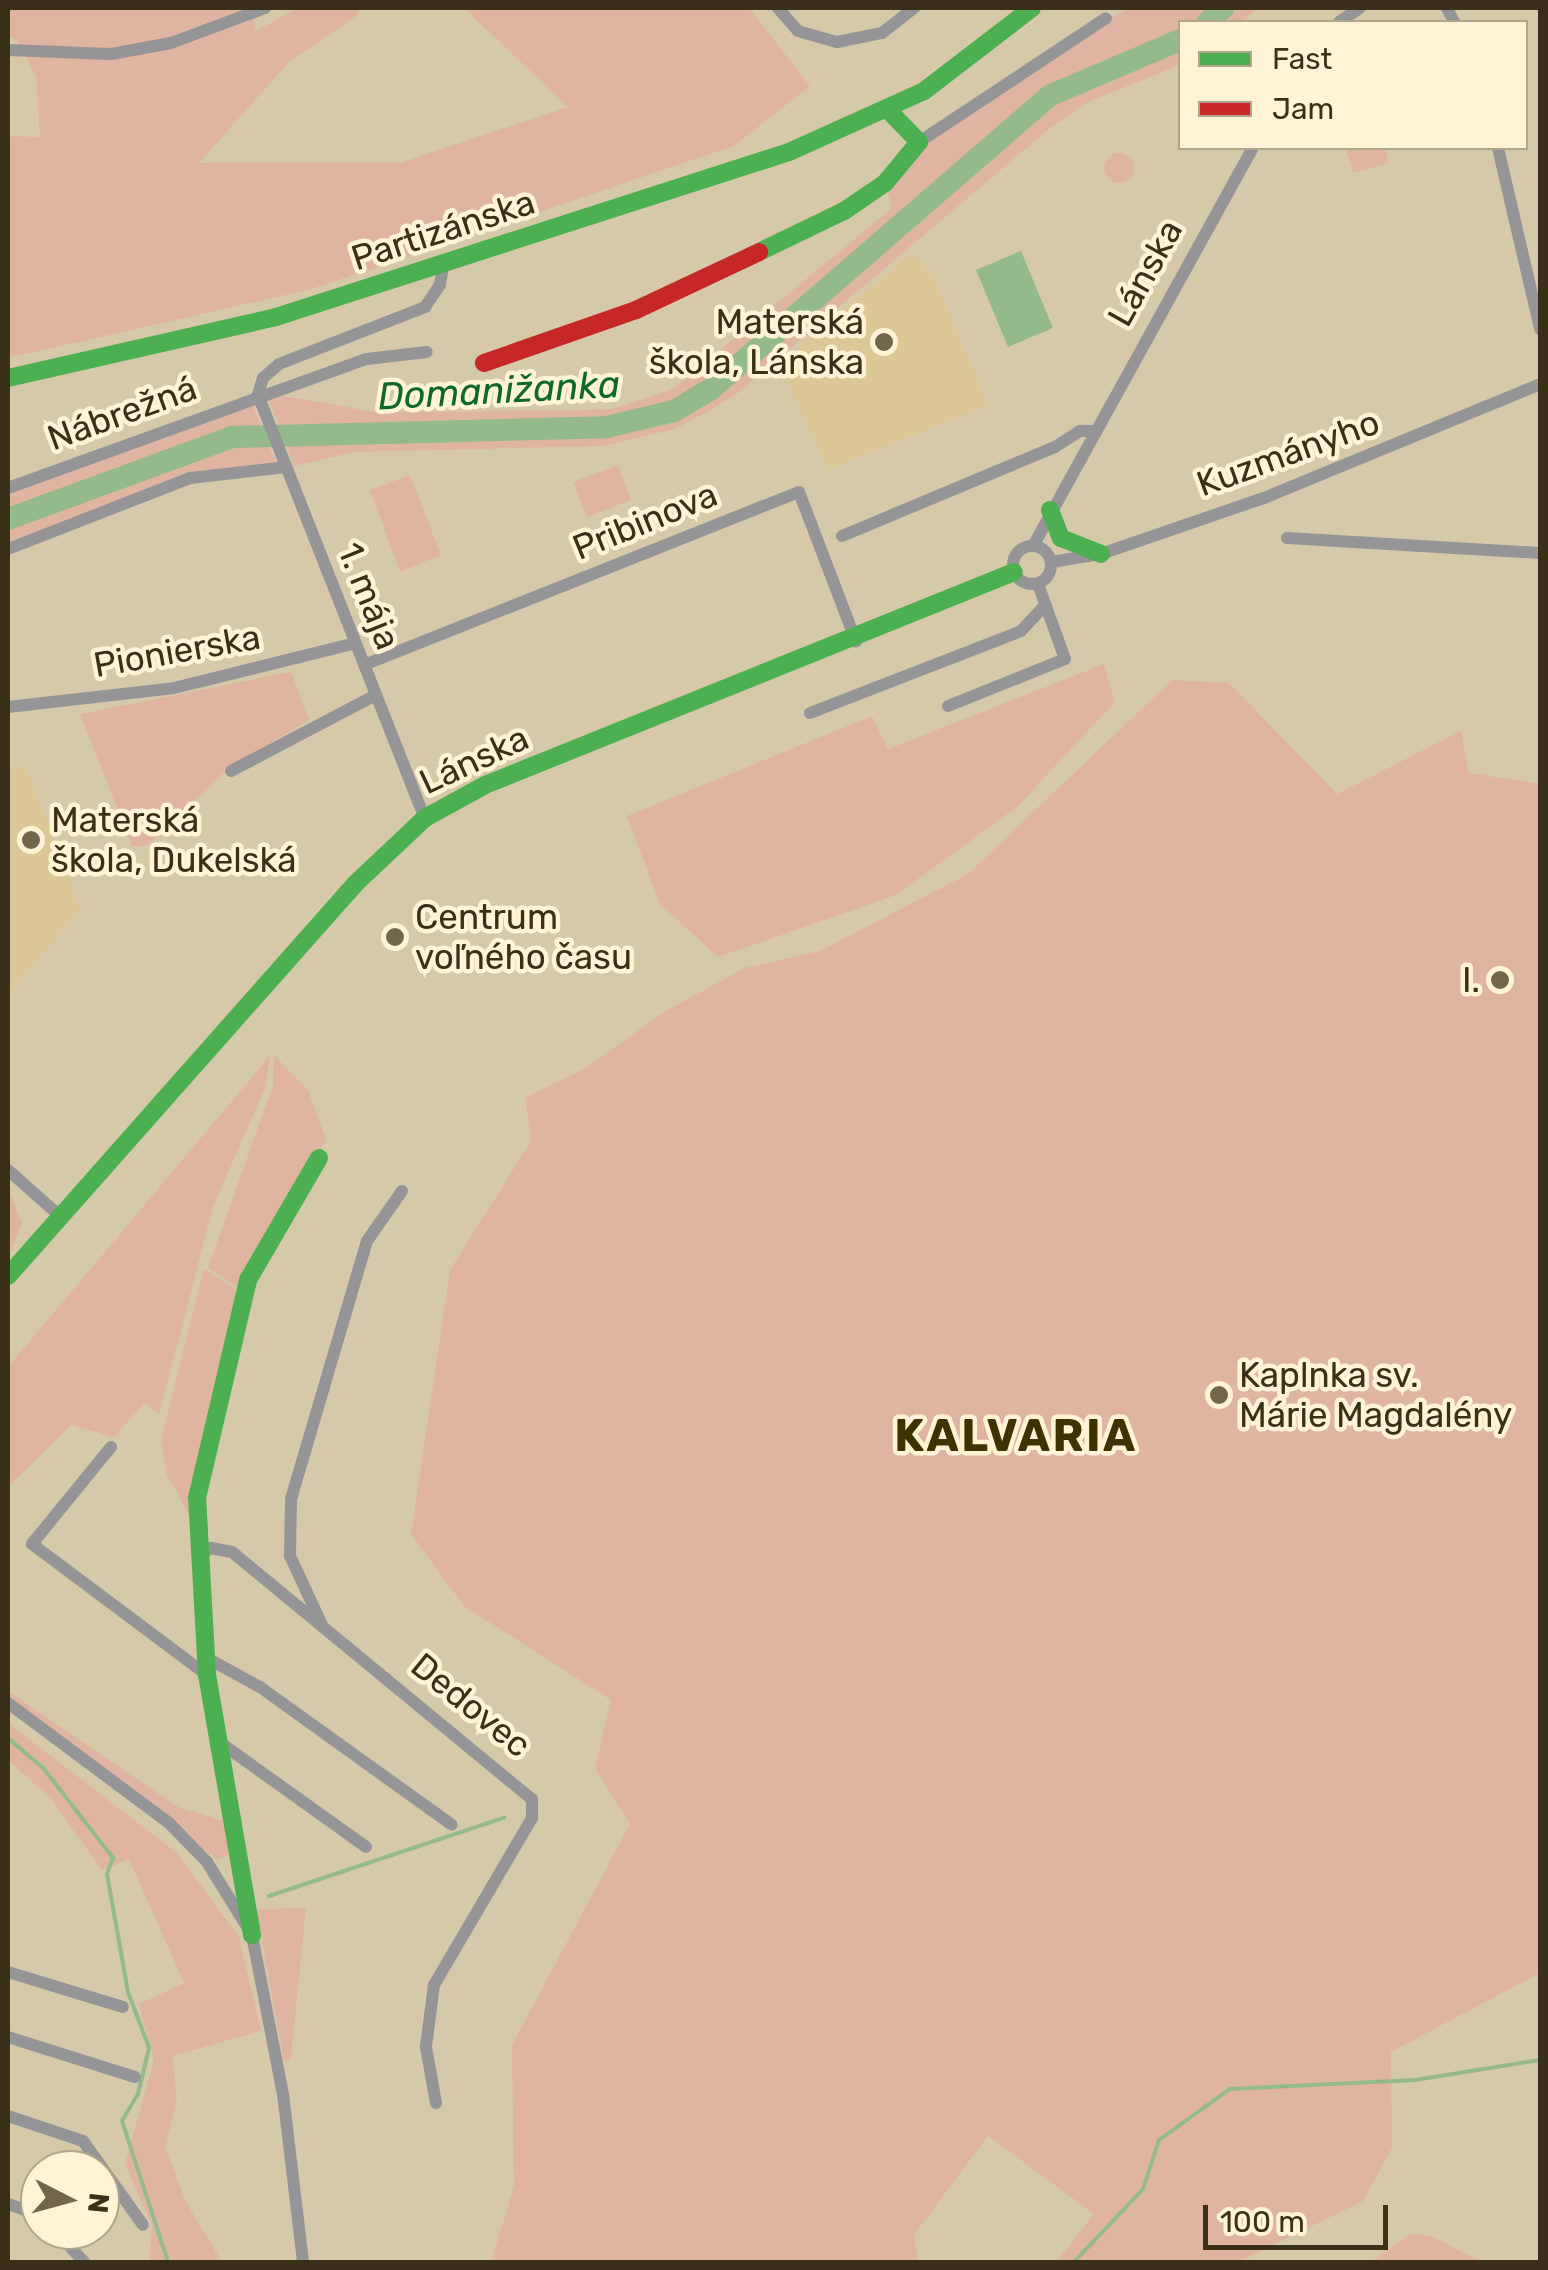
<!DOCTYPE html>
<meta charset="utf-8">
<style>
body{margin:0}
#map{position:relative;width:1548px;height:2270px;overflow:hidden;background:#d6c9aa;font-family:Rubik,sans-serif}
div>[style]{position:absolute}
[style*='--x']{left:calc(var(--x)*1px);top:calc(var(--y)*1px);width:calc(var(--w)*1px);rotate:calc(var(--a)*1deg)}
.built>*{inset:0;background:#dcc796}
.green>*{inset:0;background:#dfb5a2}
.round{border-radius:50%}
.water>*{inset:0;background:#94b98c}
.stream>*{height:4px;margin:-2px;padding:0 2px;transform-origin:2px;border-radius:2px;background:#94b98c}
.river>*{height:22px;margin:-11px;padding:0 11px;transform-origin:11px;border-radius:11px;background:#94b98c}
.street>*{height:12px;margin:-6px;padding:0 6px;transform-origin:6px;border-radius:6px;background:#959598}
.street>.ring{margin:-6px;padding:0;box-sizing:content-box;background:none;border:12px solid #959598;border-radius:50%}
.fast>*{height:18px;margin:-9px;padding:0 9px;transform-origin:9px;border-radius:9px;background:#4caf50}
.jam>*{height:18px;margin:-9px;padding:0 9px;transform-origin:9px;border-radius:9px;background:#c62828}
.dots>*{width:28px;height:28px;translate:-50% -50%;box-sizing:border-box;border:5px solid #fff3d6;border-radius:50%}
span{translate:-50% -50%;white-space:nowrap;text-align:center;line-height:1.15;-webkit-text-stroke:9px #fff3d6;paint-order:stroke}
.street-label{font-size:35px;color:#3a3019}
.poi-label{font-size:35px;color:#3a3019}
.right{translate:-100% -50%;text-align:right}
.left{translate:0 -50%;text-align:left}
.water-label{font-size:38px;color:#0f6829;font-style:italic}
.district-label{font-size:45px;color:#403103;font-weight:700;letter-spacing:2.5px}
.frame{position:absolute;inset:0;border:10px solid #3a3019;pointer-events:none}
.legend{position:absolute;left:1178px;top:20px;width:350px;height:130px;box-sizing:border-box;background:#fff3d6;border:2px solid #b0a58a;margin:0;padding:12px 18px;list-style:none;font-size:30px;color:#3a3019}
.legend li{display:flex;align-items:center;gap:20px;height:50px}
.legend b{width:50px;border:2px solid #b0a58a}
.north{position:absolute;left:20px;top:2150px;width:100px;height:100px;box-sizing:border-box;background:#fff3d6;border:2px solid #b0a58a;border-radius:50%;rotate:96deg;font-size:28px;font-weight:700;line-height:40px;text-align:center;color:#3a3019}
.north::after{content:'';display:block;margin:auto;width:35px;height:45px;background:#71664c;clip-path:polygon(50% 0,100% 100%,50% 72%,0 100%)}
.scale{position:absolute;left:1203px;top:2205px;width:185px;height:45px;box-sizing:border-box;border:5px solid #3a3019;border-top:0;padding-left:12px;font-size:30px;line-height:35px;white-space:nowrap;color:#3a3019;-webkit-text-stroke:8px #fff3d6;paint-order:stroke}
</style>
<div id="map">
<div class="built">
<div style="clip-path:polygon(912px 254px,934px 277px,988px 405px,829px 469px,779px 364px)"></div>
<div style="clip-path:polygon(25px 765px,80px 909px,8px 994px,8px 772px)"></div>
</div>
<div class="green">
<div style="clip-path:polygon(8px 8px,251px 8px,256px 31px,298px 8px,358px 8px,358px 15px,290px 61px,199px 163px,400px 163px,568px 107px,464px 8px,749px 8px,810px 86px,734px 146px,312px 289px,8px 358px,8px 136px,40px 137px,36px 76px,16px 39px,8px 36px)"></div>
<div style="clip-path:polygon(1134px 8px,1257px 8px,1243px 22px,1180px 22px,1180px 65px,1088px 102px,1050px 128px,738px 393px,707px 412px,675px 429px,603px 446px,354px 452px,294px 466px,266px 393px,375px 412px,553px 411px,612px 409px,673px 389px,892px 208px,885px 183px,919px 142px,1106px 18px)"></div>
<div style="clip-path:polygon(1346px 148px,1385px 148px,1389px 163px,1353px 173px)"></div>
<div class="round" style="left:1104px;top:153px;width:30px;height:30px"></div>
<div style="clip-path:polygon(250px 398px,278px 468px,190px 478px,8px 549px,8px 488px)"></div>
<div style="clip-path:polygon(618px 465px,631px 500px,587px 517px,573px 482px)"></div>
<div style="clip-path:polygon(410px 475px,441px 555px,400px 572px,370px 490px)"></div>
<div style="clip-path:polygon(1104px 664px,1115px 702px,1017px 807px,896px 895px,718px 957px,660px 904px,627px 816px,872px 716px,888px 749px)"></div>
<div style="clip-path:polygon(291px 672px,309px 720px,229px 768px,146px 846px,132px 846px,80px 714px)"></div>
<div style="clip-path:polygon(1172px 680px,1229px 683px,1337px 794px,1461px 731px,1469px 773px,1540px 784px,1540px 1973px,1391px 2052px,1392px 2148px,1363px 2201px,1238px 2262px,1056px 2262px,1094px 2214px,988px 2136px,914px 2235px,918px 2262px,491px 2262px,514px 2186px,512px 2045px,630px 1824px,595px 1768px,611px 1700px,464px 1606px,411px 1534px,450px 1270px,531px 1141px,525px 1098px,586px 1068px,662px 1013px,745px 968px,820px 951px,968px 874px)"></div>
<div style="clip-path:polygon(274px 1055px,308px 1090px,326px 1139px,241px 1290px,208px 1268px,273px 1085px)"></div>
<div style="clip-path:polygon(270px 1056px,266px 1086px,213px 1207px,159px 1415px,145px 1403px,114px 1437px,71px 1425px,8px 1487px,8px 1367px)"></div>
<div style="clip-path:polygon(8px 1188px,22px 1223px,8px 1260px)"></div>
<div style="clip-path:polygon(204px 1269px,243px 1294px,195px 1525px,167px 1475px,161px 1440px)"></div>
<div style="clip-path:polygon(8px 1691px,178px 1807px,223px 1821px,231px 1841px,227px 1855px,218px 1860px,8px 1703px)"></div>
<div style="clip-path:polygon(8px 1723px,177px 1853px,239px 1937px,261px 2031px,172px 2056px,177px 2098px,165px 2147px,186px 2202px,222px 2262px,149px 2262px,152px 2226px,125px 2163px,154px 2061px,139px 2004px,184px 1983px,129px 1859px,102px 1870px,50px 1798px,8px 1760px)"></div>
<div style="clip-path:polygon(306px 1908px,291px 2058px,284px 2063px,256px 1909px)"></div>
<div style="clip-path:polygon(1410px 2234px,1431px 2236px,1482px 2262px,1371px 2262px)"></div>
</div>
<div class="water">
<div style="clip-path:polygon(1021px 251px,1053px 328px,1008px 347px,976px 270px)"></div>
</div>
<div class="stream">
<div style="--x:8;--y:1738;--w:48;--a:40.7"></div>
<div style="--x:44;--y:1769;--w:113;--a:52.2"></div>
<div style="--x:113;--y:1858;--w:17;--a:111"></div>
<div style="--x:107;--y:1874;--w:120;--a:79.9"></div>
<div style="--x:128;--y:1992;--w:60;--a:69.4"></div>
<div style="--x:149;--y:2048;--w:47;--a:103.4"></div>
<div style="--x:138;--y:2094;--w:31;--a:121"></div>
<div style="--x:122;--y:2121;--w:148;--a:71.9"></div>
<div style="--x:269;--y:1896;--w:248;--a:-18.4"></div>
<div style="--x:1074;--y:2262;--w:100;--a:-46.6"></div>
<div style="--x:1143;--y:2189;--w:52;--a:-71.9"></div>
<div style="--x:1159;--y:2140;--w:87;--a:-35.7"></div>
<div style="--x:1230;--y:2089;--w:185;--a:-2.8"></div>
<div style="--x:1415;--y:2080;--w:127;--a:-9.1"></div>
</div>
<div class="river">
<div style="--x:1208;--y:22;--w:21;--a:-43"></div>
<div style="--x:8;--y:519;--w:239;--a:-20.1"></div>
<div style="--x:232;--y:437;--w:374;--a:-1.5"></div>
<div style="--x:606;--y:427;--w:70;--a:-13.2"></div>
<div style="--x:674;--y:411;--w:43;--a:-30.7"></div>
<div style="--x:711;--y:389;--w:449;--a:-40.9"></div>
<div style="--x:1051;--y:95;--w:140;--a:-23.1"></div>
</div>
<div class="street">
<div style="--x:778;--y:8;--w:30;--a:49"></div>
<div style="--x:798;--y:31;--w:41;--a:15.8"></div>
<div style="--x:837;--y:42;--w:46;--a:-11.3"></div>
<div style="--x:882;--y:33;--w:41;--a:-38"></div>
<div style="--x:1447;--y:8;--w:16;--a:63"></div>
<div style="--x:1339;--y:22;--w:25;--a:-34"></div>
<div style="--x:8;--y:50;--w:103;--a:2.2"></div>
<div style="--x:111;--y:54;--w:61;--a:-10.4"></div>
<div style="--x:171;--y:43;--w:100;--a:-20.4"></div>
<div style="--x:919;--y:142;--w:224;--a:-33.5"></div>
<div style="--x:1498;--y:148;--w:186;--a:76.9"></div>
<div style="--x:258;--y:395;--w:455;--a:68.5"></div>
<div style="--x:258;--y:395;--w:18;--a:-74"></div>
<div style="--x:263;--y:378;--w:21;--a:-41"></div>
<div style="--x:279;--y:364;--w:157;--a:-21.3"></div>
<div style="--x:425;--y:307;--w:27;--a:-56"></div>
<div style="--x:440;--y:285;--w:19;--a:-81"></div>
<div style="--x:8;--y:488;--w:381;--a:-19.8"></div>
<div style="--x:367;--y:359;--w:60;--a:-6.7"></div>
<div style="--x:842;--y:536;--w:231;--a:-22.7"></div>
<div style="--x:1055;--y:447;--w:30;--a:-33"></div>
<div style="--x:1080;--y:431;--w:15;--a:0"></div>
<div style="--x:1287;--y:538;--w:253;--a:3.4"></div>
<div class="ring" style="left:1013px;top:546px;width:26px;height:26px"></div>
<div style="--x:1033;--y:546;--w:455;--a:-61.1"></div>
<div style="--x:8;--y:549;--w:195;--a:-21.3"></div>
<div style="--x:190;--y:478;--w:97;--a:-6.5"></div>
<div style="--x:1051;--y:562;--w:51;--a:-9.1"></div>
<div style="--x:1101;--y:554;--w:172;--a:-19"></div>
<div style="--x:1264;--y:498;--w:299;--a:-22.4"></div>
<div style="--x:364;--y:665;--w:468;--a:-21.7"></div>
<div style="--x:799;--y:492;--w:160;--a:69.1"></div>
<div style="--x:948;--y:706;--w:126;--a:-21.9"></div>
<div style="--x:1065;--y:659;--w:80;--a:-109.8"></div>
<div style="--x:8;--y:707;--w:167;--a:-6.5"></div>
<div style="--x:174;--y:688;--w:187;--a:-13.9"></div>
<div style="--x:810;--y:713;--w:226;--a:-21.2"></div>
<div style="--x:1021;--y:631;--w:35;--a:-47"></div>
<div style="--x:231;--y:771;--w:164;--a:-27.7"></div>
<div style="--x:8;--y:1170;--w:69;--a:41.5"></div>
<div style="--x:111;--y:1447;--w:125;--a:129.2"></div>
<div style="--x:32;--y:1544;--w:219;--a:36.8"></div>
<div style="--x:198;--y:1556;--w:15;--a:-32"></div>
<div style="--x:211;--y:1548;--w:21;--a:11"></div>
<div style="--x:232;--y:1552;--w:389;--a:39.5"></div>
<div style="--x:532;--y:1799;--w:19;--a:90"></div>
<div style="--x:532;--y:1818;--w:194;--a:120.4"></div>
<div style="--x:434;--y:1985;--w:63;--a:97.4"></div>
<div style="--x:426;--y:2047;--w:57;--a:79.9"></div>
<div style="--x:323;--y:1627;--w:78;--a:-114.9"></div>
<div style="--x:290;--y:1556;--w:57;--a:-89"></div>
<div style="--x:291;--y:1499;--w:269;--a:-73.6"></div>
<div style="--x:367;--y:1241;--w:61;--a:-55"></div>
<div style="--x:205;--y:1657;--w:63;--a:28.6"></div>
<div style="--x:260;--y:1687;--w:236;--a:35.7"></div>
<div style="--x:8;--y:1703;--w:201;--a:36.7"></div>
<div style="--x:169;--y:1823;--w:54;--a:45.7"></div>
<div style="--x:207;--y:1862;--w:86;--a:58.3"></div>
<div style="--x:252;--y:1935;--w:162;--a:79"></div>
<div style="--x:283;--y:2094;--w:169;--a:83.2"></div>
<div style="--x:218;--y:1741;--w:182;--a:35.6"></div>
<div style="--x:8;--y:1972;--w:120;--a:16.9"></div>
<div style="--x:8;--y:2037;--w:133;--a:17.5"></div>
<div style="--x:8;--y:2116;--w:79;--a:18.4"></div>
<div style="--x:83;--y:2141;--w:103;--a:54.5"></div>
<div style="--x:8;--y:2204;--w:34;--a:19"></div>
<div style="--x:55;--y:2230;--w:43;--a:47.8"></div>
</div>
<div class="fast">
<div style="--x:759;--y:252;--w:94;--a:-25.8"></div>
<div style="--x:844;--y:211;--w:50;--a:-34.3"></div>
<div style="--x:885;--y:183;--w:53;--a:-50.3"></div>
<div style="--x:919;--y:142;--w:46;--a:-134.1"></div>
<div style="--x:8;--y:378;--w:275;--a:-12.8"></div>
<div style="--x:276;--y:317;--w:539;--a:-17.83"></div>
<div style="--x:789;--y:152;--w:148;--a:-24.3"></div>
<div style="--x:924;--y:91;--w:136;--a:-37.5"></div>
<div style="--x:1050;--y:510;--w:30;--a:69"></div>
<div style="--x:1061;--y:538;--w:43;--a:21.8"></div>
<div style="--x:8;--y:1276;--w:524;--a:-48.48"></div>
<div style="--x:355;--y:884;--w:96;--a:-43.3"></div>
<div style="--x:425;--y:818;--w:68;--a:-28.8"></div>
<div style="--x:485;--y:785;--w:570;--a:-21.93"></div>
<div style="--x:252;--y:1935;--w:264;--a:-99.8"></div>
<div style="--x:207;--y:1675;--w:177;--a:-93.2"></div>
<div style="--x:197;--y:1498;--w:224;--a:-76.8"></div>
<div style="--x:248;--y:1280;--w:141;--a:-59.8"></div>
</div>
<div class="jam">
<div style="--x:484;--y:363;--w:161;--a:-19.2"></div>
<div style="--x:636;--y:310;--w:136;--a:-25.2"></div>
</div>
<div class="dots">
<div style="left:884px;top:342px;background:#71664c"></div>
<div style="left:31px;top:840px;background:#71664c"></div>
<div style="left:395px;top:937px;background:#71664c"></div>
<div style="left:1500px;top:980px;background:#71664c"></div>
<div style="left:1219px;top:1395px;background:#71664c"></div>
</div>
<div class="street-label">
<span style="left:443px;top:230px;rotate:-18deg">Partizánska</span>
<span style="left:1145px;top:273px;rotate:-61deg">Lánska</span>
<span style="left:122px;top:413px;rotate:-20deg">Nábrežná</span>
<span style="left:1288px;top:453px;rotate:-20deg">Kuzmányho</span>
<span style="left:645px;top:521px;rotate:-22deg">Pribinova</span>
<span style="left:369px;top:596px;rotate:68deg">1. mája</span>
<span style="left:177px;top:651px;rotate:-10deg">Pionierska</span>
<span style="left:474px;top:760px;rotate:-25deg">Lánska</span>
<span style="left:471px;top:1705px;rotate:39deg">Dedovec</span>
</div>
<div class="poi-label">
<span class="right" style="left:864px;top:342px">Materská<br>škola, Lánska</span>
<span class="left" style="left:51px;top:840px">Materská<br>škola, Dukelská</span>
<span class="left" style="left:415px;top:937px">Centrum<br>voľného času</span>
<span class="right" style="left:1480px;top:980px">I.</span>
<span class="left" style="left:1239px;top:1395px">Kaplnka sv.<br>Márie Magdalény</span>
</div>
<div class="water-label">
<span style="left:499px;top:391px;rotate:-3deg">Domanižanka</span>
</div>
<div class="district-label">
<span style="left:1016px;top:1436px">KALVARIA</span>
</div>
<div class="frame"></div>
<ul class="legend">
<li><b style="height:12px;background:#4caf50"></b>Fast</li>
<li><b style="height:12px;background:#c62828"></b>Jam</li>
</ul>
<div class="north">N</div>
<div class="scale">100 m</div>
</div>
